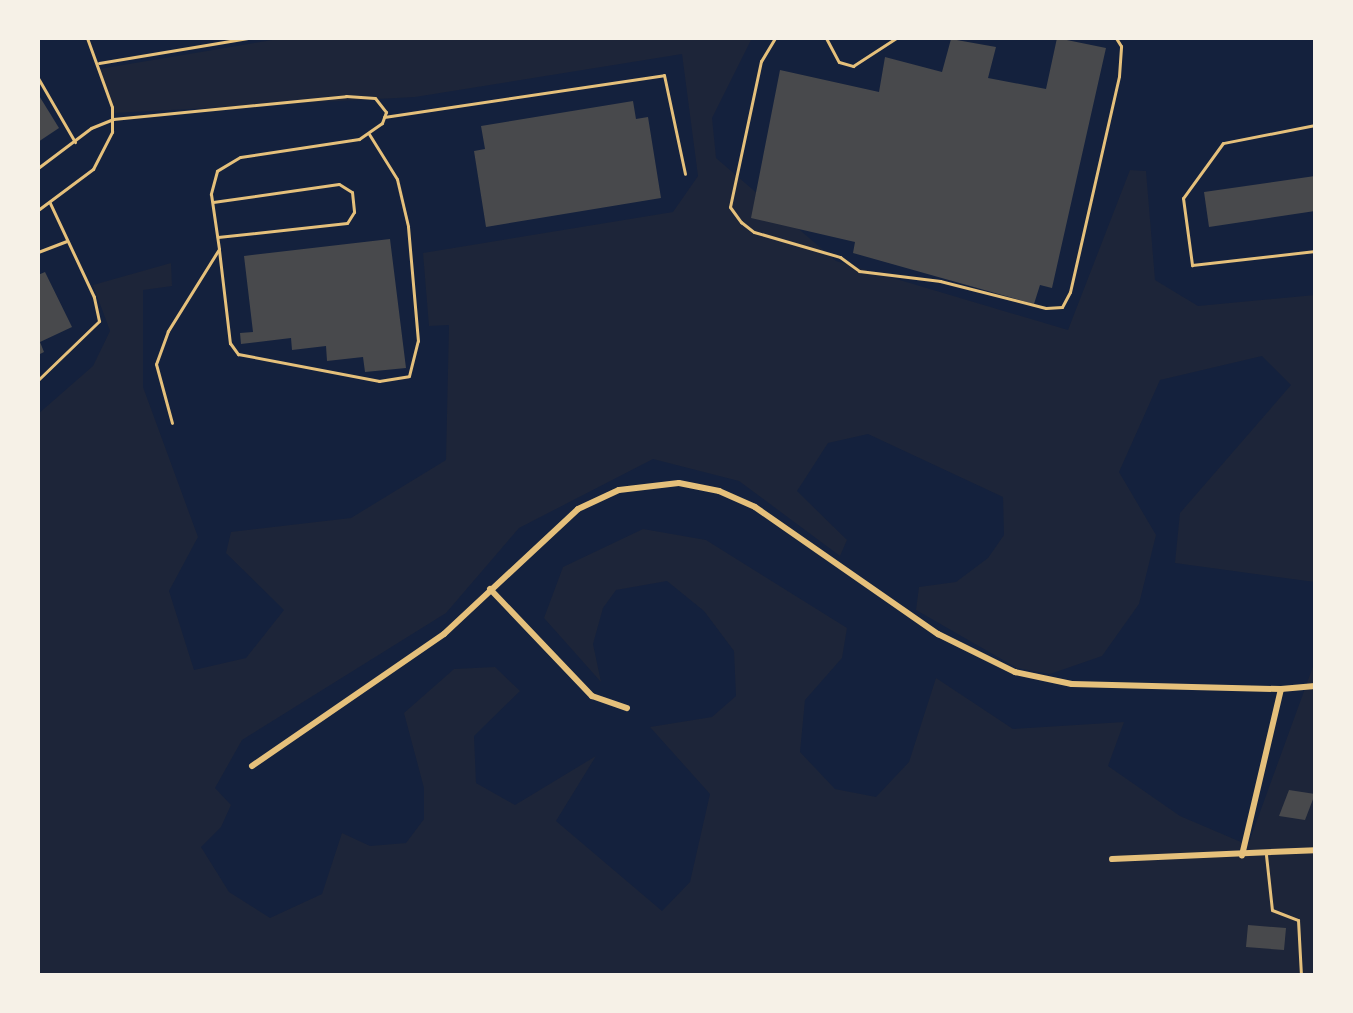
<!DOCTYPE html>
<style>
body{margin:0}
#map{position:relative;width:1353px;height:1013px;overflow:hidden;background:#14213d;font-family:"Nunito Sans",sans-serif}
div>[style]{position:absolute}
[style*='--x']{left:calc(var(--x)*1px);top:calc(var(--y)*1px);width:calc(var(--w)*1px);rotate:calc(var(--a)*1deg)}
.green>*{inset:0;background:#1d2539}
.building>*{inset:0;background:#48494c}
.service>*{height:3px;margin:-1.5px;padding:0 1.5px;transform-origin:1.5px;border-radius:1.5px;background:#e5c07b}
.minor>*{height:6px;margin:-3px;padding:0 3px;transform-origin:3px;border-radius:3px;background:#e5c07b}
span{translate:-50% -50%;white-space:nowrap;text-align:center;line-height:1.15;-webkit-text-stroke:7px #f6f1e7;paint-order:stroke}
.frame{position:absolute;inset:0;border:40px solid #f6f1e7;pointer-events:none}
</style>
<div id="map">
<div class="green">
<div style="clip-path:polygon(284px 38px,752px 38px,712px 118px,716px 158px,836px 261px,1068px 330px,1130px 170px,1146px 171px,1155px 280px,1198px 306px,1315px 295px,1315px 582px,1175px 563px,1180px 513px,1291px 385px,1262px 356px,1160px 380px,1119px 472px,1156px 535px,1139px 604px,1102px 656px,1050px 674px,1017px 668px,916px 610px,919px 587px,956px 582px,988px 558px,1004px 535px,1003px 497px,868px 434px,828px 443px,797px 491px,847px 540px,840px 556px,739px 481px,653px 459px,519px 528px,446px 613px,242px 740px,215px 788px,231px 805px,221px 827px,201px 847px,229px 892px,270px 918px,322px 894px,342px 833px,370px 846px,406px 843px,424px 819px,424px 788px,404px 713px,454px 669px,495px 667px,520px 691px,474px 736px,476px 783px,515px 805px,596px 756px,556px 821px,662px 911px,690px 882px,710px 794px,650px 727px,712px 717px,736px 696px,734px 651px,704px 611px,667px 581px,616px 590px,603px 608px,593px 644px,601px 682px,544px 618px,563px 567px,643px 529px,706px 540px,847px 628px,842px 658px,805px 700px,800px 752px,835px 789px,876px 797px,909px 762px,936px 678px,1013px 729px,1124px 722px,1108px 766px,1180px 816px,1248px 845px,1315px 661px,1315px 975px,38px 975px,38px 414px,93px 366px,110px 331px,93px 285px,171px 263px,172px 286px,143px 290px,143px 387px,198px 537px,169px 591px,194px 670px,246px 658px,284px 610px,226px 553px,231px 532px,351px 518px,446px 460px,449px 325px,429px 326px,423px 253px,673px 212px,698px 176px,682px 54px,415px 97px,114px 113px,99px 69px)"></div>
</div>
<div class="building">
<div style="clip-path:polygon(1057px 38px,1106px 48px,1052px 288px,1040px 285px,1034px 304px,853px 253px,855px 242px,751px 218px,780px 70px,879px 92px,885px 57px,942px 72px,951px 39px,996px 47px,988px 78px,1046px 89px)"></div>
<div style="clip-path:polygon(38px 94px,59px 128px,38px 142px)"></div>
<div style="clip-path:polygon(633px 101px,636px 119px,648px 117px,661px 198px,486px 227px,474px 151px,485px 149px,481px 126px)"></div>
<div style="clip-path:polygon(1315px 176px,1315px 211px,1209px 227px,1204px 192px)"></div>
<div style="clip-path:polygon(390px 239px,406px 368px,365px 372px,363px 357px,327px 361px,326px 346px,292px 350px,291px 338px,241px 344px,240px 333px,253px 332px,244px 256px)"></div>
<div style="clip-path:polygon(45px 272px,72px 327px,40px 342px,44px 352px,38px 355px,38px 275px)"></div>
<div style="clip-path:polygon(1289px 790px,1315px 794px,1305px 820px,1279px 816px)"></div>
<div style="clip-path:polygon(1248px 925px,1286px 928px,1284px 950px,1246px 947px)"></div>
</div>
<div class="service">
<div style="--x:775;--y:38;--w:27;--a:121"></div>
<div style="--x:761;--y:61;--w:149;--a:102"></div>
<div style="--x:730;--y:207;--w:19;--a:54"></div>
<div style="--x:741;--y:222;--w:16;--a:38"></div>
<div style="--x:754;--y:232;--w:90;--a:16.2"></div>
<div style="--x:840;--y:257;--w:24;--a:36"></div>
<div style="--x:859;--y:271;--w:82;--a:7"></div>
<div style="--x:940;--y:281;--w:109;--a:14.3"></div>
<div style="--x:1046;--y:308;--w:16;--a:-4"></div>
<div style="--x:1062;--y:307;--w:17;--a:-62"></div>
<div style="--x:1070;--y:292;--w:221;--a:-77.2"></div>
<div style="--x:1119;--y:76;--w:30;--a:-86"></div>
<div style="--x:1121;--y:46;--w:9;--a:-122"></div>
<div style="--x:826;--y:38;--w:27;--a:62"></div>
<div style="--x:839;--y:62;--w:15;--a:16"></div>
<div style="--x:853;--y:66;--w:51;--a:-33.1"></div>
<div style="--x:99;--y:63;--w:151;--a:-9.5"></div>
<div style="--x:38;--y:78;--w:74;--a:60"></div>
<div style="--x:384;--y:117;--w:283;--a:-8.5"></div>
<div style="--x:664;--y:75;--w:101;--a:78"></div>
<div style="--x:1315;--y:125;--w:94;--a:168.9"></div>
<div style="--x:1223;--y:143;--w:68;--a:126"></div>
<div style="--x:1183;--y:198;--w:68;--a:82.3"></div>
<div style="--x:1192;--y:265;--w:124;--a:-6.5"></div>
<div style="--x:38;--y:168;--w:66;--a:-37"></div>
<div style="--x:91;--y:128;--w:24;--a:-22"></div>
<div style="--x:113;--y:119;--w:234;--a:-5.6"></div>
<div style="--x:346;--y:96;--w:29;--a:4"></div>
<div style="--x:375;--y:98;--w:18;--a:52"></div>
<div style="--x:386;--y:112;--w:12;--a:110"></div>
<div style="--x:382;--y:123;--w:28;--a:145"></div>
<div style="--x:359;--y:139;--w:120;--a:171.4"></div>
<div style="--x:240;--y:157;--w:27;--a:149"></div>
<div style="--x:217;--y:171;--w:24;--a:105"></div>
<div style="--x:211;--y:194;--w:56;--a:81.7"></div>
<div style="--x:219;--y:249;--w:97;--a:121.9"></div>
<div style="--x:168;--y:331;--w:35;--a:110"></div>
<div style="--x:156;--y:364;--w:61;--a:74.8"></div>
<div style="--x:213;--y:202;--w:127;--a:-8.1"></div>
<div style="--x:339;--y:184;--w:15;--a:32"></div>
<div style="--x:352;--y:192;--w:20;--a:84"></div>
<div style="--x:354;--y:212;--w:13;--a:122"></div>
<div style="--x:347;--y:223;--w:130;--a:173.8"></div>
<div style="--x:38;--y:210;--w:69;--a:-36.7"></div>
<div style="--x:93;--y:169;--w:42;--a:-62.8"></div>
<div style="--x:112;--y:132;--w:25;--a:-90"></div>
<div style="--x:112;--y:107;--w:73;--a:-109.9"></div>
<div style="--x:219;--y:250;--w:94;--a:83.3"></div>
<div style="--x:230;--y:343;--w:14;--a:54"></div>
<div style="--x:238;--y:354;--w:144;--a:10.8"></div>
<div style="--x:379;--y:381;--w:30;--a:-9"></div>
<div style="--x:409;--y:376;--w:36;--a:-76"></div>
<div style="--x:418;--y:341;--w:115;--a:-95"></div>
<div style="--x:408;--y:226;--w:48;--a:-103.2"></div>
<div style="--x:397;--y:179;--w:53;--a:-121.9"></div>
<div style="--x:38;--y:252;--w:30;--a:-21"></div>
<div style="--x:38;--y:380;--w:85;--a:-44"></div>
<div style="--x:99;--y:321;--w:25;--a:-102"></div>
<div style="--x:94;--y:297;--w:104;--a:-115.1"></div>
<div style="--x:1266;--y:855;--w:55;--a:83.8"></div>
<div style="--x:1272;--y:910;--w:28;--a:21"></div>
<div style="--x:1298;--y:920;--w:55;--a:86.9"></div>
</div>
<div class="minor">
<div style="--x:490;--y:589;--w:148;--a:46.4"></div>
<div style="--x:592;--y:696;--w:37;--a:19"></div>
<div style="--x:1281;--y:689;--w:34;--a:-5"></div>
<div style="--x:252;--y:766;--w:233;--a:-34.5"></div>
<div style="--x:444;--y:634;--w:183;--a:-43"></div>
<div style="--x:578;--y:509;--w:45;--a:-24.9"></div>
<div style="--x:619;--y:490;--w:60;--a:-6.7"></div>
<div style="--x:679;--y:483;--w:41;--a:11.3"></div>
<div style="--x:719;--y:491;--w:39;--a:24"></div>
<div style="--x:755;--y:507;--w:223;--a:34.8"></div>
<div style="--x:938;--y:634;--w:86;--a:26.3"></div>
<div style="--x:1015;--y:672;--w:58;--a:11.9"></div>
<div style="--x:1072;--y:684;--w:209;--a:1.4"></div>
<div style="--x:1281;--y:689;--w:171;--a:103.2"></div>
<div style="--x:1112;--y:859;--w:203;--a:-2.5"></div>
</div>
<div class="frame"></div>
</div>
